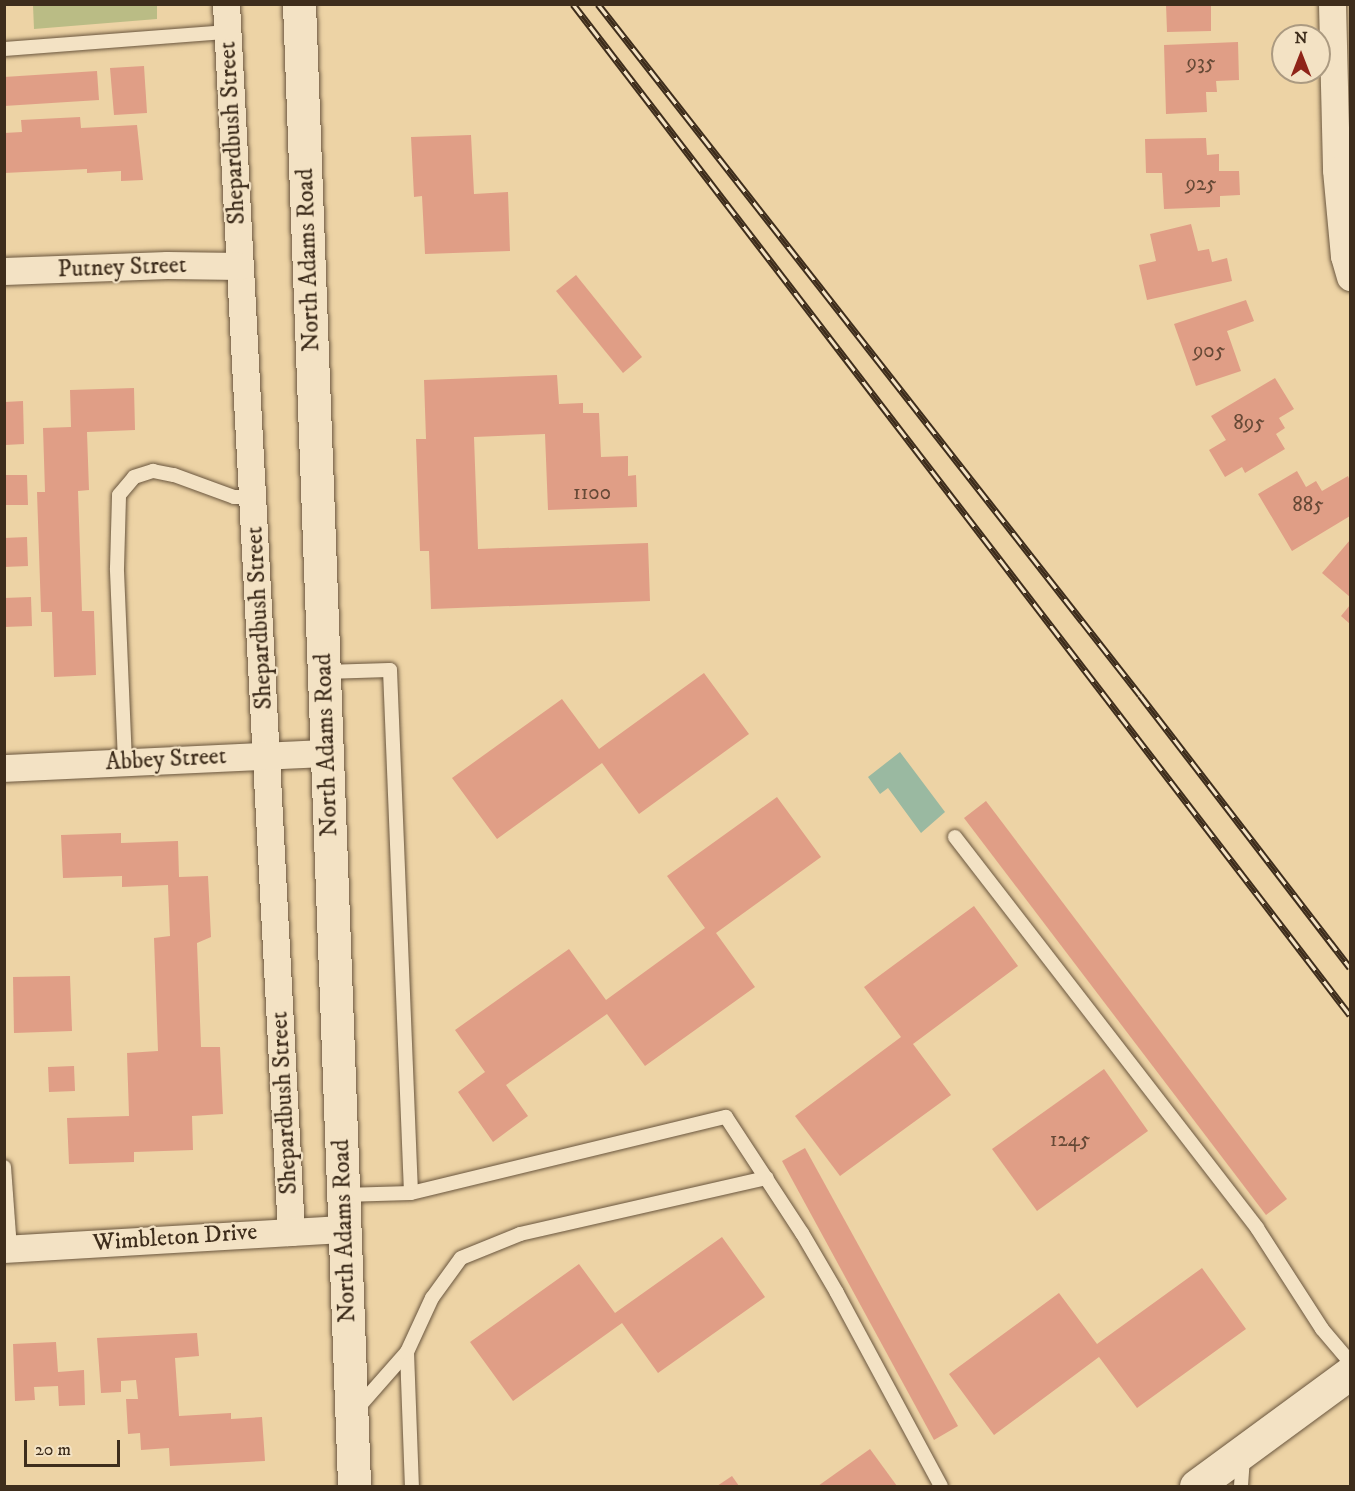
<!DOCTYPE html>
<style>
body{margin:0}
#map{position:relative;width:1355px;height:1491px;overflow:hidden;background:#edd3a5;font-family:"IM FELL DW Pica",serif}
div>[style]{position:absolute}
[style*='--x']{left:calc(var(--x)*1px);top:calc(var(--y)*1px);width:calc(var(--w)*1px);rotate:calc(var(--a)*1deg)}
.green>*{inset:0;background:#babc85}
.water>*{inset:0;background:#9ab9a1}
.building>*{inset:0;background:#e09e86}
.roads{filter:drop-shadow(0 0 2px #6a563e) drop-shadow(0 0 2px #6a563e)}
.service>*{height:14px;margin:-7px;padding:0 7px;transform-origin:7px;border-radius:7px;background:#f3e2c4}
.minor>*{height:27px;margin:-13.5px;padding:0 13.5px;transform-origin:13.5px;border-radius:13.5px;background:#f3e2c4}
.tertiary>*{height:33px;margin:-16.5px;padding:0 16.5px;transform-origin:16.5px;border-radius:16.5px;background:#f3e2c4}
.secondary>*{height:33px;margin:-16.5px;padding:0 16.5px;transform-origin:16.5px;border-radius:16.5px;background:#f3e2c4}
.rail>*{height:7px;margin-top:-3.5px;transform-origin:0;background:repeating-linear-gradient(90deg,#f3e2c4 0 14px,#3e2d1c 0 28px);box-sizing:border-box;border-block:2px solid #3e2d1c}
span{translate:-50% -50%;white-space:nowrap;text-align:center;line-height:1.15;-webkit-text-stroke:4.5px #f3e2c4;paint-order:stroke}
.number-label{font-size:21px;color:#664936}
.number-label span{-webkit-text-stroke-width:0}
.street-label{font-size:24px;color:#3e2d1c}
.frame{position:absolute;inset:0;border:6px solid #3e2d1c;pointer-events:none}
.north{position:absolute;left:1271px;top:24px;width:60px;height:60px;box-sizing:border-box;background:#f3e2c4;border:2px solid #ab9a81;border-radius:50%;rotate:0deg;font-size:16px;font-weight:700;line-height:24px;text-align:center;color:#3e2d1c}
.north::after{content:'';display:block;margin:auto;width:21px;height:27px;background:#8f2418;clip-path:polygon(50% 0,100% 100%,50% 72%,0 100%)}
.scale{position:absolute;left:24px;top:1440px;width:96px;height:27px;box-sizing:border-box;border:3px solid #3e2d1c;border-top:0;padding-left:8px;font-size:18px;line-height:21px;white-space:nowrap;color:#3e2d1c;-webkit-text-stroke:4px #f3e2c4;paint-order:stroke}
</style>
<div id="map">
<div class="green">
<div style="clip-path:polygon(33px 5px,157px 5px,157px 19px,34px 29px)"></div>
</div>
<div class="water">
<div style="clip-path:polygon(900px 752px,945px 812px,921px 833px,888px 788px,880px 794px,868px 777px)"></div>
</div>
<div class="building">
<div style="clip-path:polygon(1166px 4px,1211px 4px,1211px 31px,1167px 32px)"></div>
<div style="clip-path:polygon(1238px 42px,1239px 80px,1216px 81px,1217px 92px,1206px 92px,1207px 112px,1166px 114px,1164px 45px)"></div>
<div style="clip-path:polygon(144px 66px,147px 113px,114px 115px,110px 68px)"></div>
<div style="clip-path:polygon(97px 71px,99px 100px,4px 106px,4px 77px)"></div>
<div style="clip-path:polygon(80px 117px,81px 128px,137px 125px,143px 180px,121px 181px,121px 171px,87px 173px,87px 169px,4px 173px,4px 133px,22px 132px,21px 120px)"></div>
<div style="clip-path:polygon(471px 135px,474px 194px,508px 192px,510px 251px,425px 254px,422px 196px,414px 197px,411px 137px)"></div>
<div style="clip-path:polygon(1206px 138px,1207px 155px,1219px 154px,1219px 171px,1239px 171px,1240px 195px,1220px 196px,1220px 207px,1164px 209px,1162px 173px,1146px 173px,1145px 139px)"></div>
<div style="clip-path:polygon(1191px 224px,1198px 251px,1209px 249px,1212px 262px,1227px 258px,1232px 281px,1147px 300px,1139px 265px,1156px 261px,1150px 234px)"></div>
<div style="clip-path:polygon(576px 275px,642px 357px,623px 373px,556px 291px)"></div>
<div style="clip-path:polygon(1246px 300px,1254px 321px,1227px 331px,1241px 371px,1196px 386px,1174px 324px)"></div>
<div style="clip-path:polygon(557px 375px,559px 404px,583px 403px,583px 413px,599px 413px,601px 457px,628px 456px,628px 476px,636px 475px,637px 507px,548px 510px,545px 434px,474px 437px,478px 549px,648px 543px,650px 601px,431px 609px,429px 551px,420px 551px,416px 439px,426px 439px,424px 380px)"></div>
<div style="clip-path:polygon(1275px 378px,1294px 409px,1279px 418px,1285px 428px,1276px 434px,1285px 449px,1245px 473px,1242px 467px,1225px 477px,1209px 450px,1226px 440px,1211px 416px)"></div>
<div style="clip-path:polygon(134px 388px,135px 430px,87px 432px,89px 490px,78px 491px,82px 611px,94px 611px,96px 675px,54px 677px,52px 612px,41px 612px,37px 492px,45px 492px,43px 428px,71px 427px,70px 390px)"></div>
<div style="clip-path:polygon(23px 401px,24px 444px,5px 445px,5px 402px)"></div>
<div style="clip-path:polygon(1297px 471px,1306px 487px,1316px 481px,1322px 491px,1348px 476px,1350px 481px,1350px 516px,1292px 551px,1258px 494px)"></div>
<div style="clip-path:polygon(4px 475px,27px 475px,28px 505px,4px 505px)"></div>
<div style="clip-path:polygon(27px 537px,28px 566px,4px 567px,4px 538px)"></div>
<div style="clip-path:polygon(1350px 540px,1350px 597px,1322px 573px)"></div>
<div style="clip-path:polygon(31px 597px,32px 626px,4px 627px,4px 598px)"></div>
<div style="clip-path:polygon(1350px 605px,1350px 624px,1341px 616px)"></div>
<div style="clip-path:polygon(704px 673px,749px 734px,639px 814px,602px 763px,497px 839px,452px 778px,562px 699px,599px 749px)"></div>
<div style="clip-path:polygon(777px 797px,821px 857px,716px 933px,755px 987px,645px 1066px,607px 1014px,506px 1085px,528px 1116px,493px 1142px,458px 1092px,485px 1072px,455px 1030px,569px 949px,606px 1000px,705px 928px,667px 876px)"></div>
<div style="clip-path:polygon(986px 801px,1287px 1199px,1266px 1215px,964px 818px)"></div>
<div style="clip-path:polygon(121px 833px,121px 843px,178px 841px,179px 877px,208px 876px,211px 937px,197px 943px,201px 1047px,220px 1047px,223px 1114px,192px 1116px,193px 1150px,134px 1152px,134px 1162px,69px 1164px,67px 1118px,129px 1116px,127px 1053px,158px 1051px,154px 938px,170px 936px,168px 885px,122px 887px,122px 876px,63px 878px,61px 835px)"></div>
<div style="clip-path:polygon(974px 906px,1018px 966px,913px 1044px,951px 1095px,840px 1176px,795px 1116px,901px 1037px,864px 987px)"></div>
<div style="clip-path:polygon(70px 976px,72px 1031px,14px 1033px,13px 977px)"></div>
<div style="clip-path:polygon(74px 1066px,75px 1091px,49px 1092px,48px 1067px)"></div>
<div style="clip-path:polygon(1104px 1069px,1148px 1131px,1037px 1211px,992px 1149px)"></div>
<div style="clip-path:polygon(805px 1148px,958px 1426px,934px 1440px,782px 1161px)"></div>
<div style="clip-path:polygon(722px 1237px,765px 1297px,658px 1373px,622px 1323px,513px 1401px,470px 1342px,579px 1264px,615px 1313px)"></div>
<div style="clip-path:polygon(1202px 1268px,1246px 1329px,1137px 1408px,1099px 1357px,994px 1435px,949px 1374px,1059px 1293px,1097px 1344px)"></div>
<div style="clip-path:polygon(197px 1333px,199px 1356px,175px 1358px,179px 1416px,231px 1413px,231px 1419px,262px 1417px,265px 1461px,170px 1466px,169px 1448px,141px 1450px,140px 1433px,128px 1434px,126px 1399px,138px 1399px,136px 1380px,121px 1381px,121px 1392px,101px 1393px,97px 1338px)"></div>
<div style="clip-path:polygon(56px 1342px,58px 1372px,84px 1370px,85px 1405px,59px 1406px,58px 1386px,34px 1387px,35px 1400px,15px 1401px,13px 1344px)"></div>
<div style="clip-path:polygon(870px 1449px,897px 1486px,818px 1486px)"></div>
<div style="clip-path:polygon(732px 1476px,739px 1486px,717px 1486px)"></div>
</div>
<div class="roads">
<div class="service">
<div style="--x:5;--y:49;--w:223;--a:-4.4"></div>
<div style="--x:324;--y:672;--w:66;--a:-1.7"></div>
<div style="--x:390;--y:670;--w:523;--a:87.7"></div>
<div style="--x:125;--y:762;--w:194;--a:-92.4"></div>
<div style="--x:117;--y:568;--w:73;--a:-88.4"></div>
<div style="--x:119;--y:495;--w:23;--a:-50"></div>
<div style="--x:134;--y:477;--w:20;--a:-18"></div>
<div style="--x:153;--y:471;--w:21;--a:11"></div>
<div style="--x:174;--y:475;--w:64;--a:20.1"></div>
<div style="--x:234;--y:497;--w:20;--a:0"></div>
<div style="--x:955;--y:837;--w:494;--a:52.3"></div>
<div style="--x:1257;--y:1228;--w:120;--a:57.2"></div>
<div style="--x:1322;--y:1329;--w:43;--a:49.7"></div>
<div style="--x:4;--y:1167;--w:82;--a:85.8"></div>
<div style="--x:343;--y:1195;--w:68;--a:-1.7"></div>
<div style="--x:411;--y:1193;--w:324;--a:-13.6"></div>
<div style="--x:726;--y:1117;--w:139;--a:56.8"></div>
<div style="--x:802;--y:1233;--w:69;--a:59.7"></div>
<div style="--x:837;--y:1293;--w:219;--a:61.7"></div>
<div style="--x:407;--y:1352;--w:134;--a:87.9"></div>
<div style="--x:355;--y:1411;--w:79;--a:-48.6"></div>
<div style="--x:407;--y:1352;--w:60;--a:-65.2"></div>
<div style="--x:432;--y:1298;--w:49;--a:-54.1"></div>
<div style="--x:461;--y:1258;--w:64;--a:-22.1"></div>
<div style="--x:520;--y:1234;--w:253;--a:-12.8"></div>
<div style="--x:1241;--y:1486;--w:30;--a:-86"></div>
</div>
<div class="minor">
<div style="--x:226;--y:4;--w:1230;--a:86.97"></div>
<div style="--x:1332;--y:4;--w:166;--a:88.6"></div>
<div style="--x:1336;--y:170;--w:86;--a:84.7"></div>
<div style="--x:1344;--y:256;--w:22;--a:74"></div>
<div style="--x:4;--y:271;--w:163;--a:-2.1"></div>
<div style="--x:167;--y:265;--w:73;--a:0.8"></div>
<div style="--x:4;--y:768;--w:323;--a:-2.7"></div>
<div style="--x:4;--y:1249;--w:342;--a:-3.4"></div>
</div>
<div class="tertiary">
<div style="--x:1196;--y:1486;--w:191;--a:-36.3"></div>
</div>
<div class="secondary">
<div style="--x:299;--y:4;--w:1483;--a:87.87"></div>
</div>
</div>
<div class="rail">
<div style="--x:573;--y:4;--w:1275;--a:52.46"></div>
<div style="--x:598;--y:4;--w:878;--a:51.89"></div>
<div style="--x:1140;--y:695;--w:344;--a:52.4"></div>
</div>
<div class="number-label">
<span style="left:1201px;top:63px">935</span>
<span style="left:1201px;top:184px">925</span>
<span style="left:1209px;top:351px">905</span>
<span style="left:1249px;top:423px">895</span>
<span style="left:592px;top:493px">1100</span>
<span style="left:1308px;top:505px">885</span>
<span style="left:1070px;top:1140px">1245</span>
</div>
<div class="street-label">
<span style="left:233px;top:133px;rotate:-93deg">Shepardbush Street</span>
<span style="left:309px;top:260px;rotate:-92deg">North Adams Road</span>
<span style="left:122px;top:268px;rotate:-2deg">Putney Street</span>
<span style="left:260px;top:618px;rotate:-93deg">Shepardbush Street</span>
<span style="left:327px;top:745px;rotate:-92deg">North Adams Road</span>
<span style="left:166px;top:760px;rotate:-3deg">Abbey Street</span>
<span style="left:285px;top:1103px;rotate:-93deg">Shepardbush Street</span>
<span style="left:345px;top:1231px;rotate:-92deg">North Adams Road</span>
<span style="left:175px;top:1238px;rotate:-4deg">Wimbleton Drive</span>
</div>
<div class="frame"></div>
<div class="north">N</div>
<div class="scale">20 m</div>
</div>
